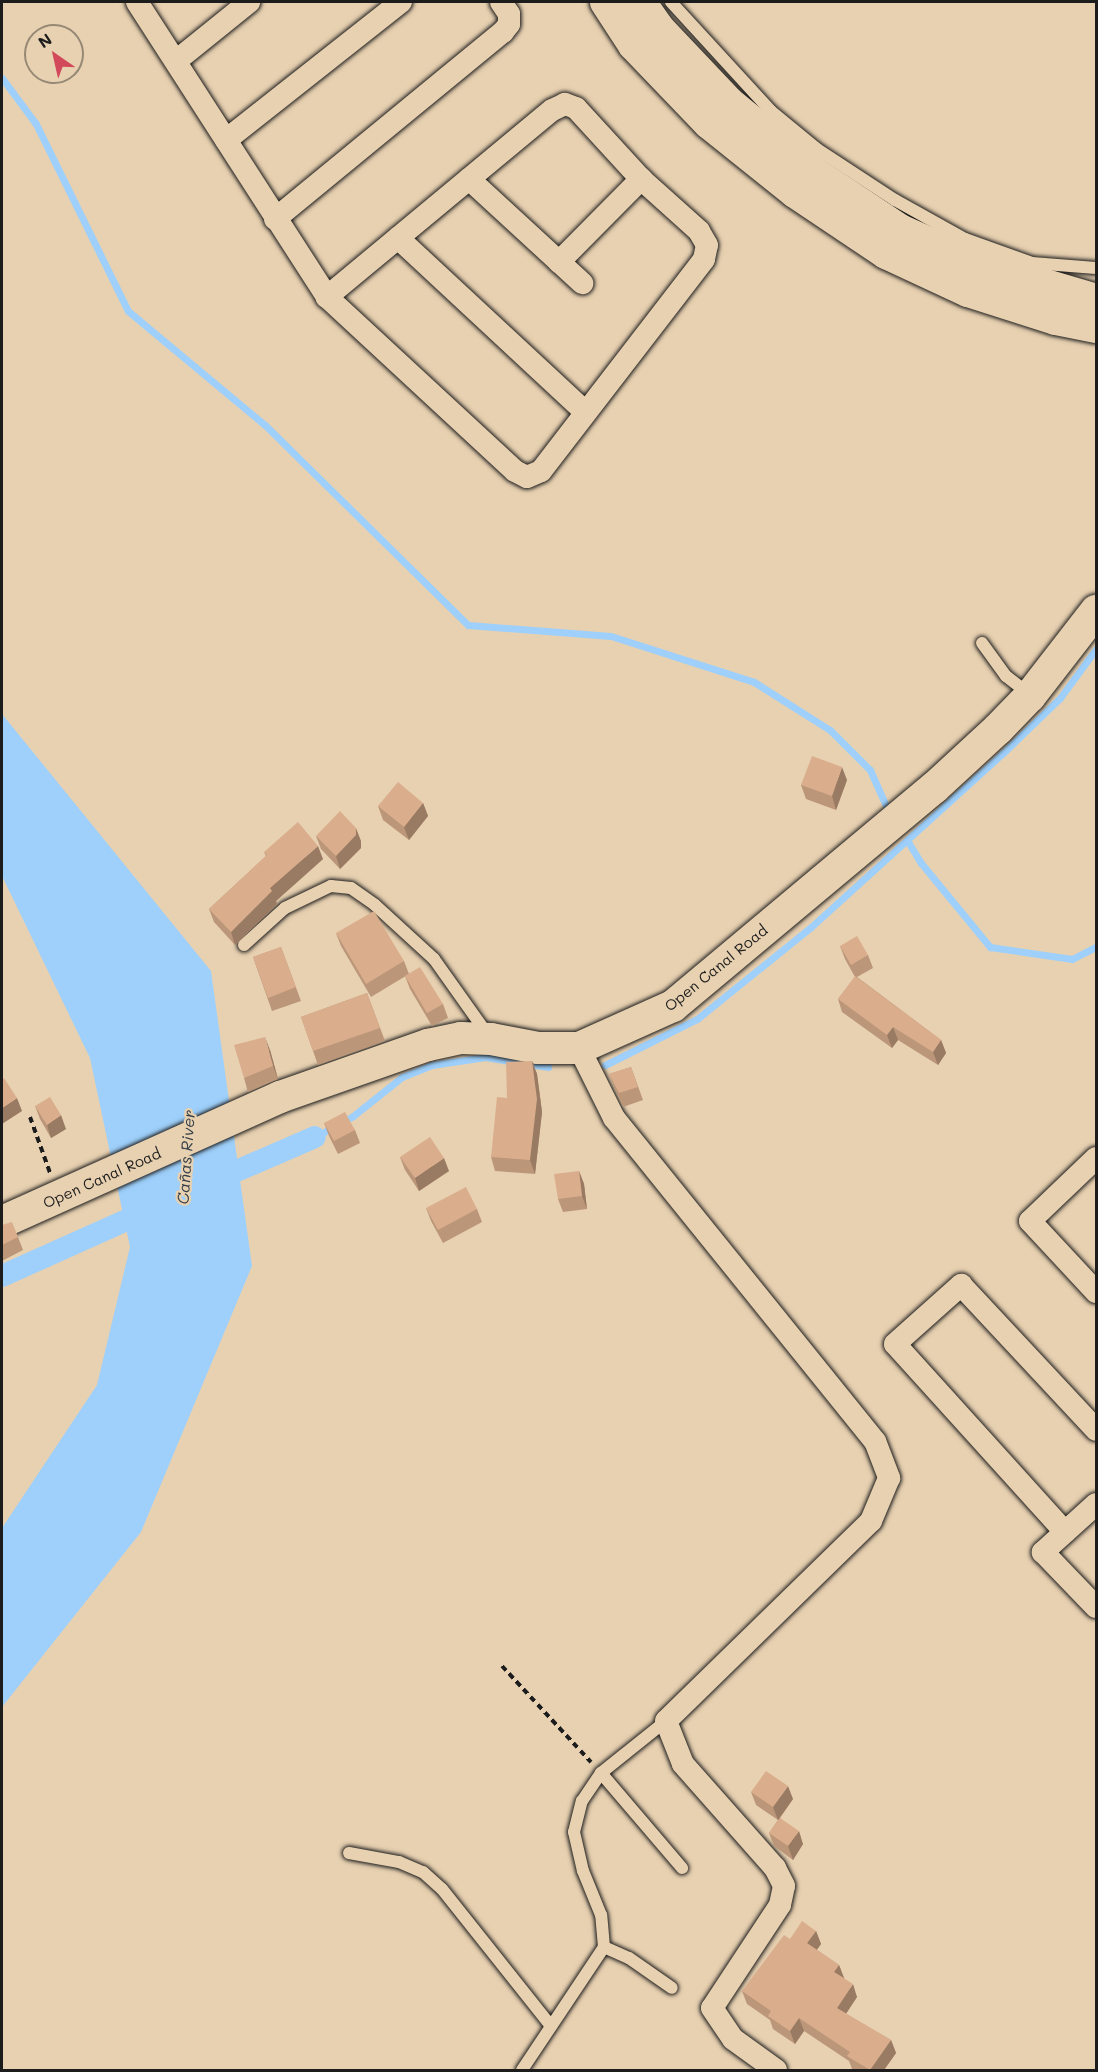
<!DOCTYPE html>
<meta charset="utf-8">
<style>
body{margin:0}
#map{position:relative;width:1098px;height:2072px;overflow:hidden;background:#e8d1b1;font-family:Mali,sans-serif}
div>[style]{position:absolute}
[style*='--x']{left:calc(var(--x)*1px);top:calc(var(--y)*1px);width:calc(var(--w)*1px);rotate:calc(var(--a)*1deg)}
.water>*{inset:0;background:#9ed0fb}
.stream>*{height:7px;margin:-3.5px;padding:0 3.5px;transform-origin:3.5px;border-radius:3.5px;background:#9ed0fb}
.canal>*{height:22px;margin:-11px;padding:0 11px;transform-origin:11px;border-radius:11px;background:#9ed0fb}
.path>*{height:4px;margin-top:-2px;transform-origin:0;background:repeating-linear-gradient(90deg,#1c1c1c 0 6px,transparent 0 10.5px)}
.roads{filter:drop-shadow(0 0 2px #1c1c1c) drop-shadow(0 0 2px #1c1c1c)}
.lane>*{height:12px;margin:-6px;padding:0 6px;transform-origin:6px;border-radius:6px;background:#e8d1b1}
.street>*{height:22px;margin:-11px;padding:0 11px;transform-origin:11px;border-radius:11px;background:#e8d1b1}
.secondary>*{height:32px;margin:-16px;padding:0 16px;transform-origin:16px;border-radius:16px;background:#e8d1b1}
.wall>*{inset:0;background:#bb9679}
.shaded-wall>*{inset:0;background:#997a63}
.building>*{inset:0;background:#daae8d}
span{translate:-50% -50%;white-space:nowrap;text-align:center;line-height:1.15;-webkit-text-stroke:4.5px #e8d1b1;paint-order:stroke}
.street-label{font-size:15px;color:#1c1c1c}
.water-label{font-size:16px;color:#364049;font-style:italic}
.frame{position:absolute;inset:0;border:3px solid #1c1c1c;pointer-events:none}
.north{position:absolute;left:24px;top:24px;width:60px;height:60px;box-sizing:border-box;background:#e8d1b1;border:2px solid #968975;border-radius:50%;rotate:326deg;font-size:16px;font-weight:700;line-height:24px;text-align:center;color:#1c1c1c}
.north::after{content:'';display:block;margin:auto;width:21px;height:27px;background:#d1495b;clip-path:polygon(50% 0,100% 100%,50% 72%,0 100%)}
</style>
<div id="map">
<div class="water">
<div style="clip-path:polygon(2px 714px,211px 971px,252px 1266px,141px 1532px,2px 1707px,2px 1528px,97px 1385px,130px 1247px,90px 1058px,2px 876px)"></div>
</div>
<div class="stream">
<div style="--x:2;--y:78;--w:57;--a:53.5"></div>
<div style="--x:36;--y:124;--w:208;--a:63.8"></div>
<div style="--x:128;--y:311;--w:178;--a:39.8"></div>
<div style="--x:265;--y:425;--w:285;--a:44.6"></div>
<div style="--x:468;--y:625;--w:143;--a:4.4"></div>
<div style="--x:611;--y:636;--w:150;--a:17.8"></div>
<div style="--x:754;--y:682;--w:90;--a:32.3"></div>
<div style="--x:830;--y:730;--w:57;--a:45"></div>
<div style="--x:870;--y:770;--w:42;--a:65.9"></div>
<div style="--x:907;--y:840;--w:27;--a:59"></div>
<div style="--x:921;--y:863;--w:109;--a:50.6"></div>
<div style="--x:990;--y:947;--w:83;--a:8.3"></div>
<div style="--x:1072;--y:959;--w:27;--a:-27"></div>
<div style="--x:605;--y:1065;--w:103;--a:-26.6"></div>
<div style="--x:697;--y:1019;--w:146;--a:-38.9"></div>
<div style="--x:811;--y:927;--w:258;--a:-42.2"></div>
<div style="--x:1002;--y:754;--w:81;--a:-44"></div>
<div style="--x:1060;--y:698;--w:61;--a:-53.7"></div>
<div style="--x:315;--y:1137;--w:43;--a:-28.9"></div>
<div style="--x:353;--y:1116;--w:63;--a:-38.5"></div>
<div style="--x:402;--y:1077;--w:32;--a:-22"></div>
<div style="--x:432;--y:1065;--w:54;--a:-8.6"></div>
<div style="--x:485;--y:1057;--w:64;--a:9"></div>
</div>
<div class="canal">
<div style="--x:211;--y:1182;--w:113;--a:-23.4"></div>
<div style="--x:2;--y:1276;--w:163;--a:-24.2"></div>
</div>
<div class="path">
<div style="--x:30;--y:1117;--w:59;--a:70.3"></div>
<div style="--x:502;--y:1666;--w:131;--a:47.2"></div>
</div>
<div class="roads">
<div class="lane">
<div style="--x:671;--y:2;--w:148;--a:47.5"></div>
<div style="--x:771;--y:111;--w:60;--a:39.6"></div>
<div style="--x:817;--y:149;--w:93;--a:33.2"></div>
<div style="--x:895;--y:200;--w:80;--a:29.1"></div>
<div style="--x:965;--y:239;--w:71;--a:19.7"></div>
<div style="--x:1032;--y:263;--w:64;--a:4.5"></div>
<div style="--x:982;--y:643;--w:41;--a:54"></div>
<div style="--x:1006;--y:676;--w:31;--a:38"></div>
<div style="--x:244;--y:945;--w:55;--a:-42.1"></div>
<div style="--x:285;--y:908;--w:51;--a:-25.6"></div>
<div style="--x:331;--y:886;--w:20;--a:6"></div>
<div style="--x:351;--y:888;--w:29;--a:35"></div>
<div style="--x:375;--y:905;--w:80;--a:42.5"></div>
<div style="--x:434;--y:959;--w:93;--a:54.6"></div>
<div style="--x:601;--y:1773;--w:125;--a:49.5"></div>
<div style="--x:349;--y:1853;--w:51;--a:10.2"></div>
<div style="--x:399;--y:1862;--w:26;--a:23"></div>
<div style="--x:423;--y:1872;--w:25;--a:42"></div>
<div style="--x:442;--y:1889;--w:175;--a:51.5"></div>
<div style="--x:604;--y:1947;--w:27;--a:24"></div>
<div style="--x:629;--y:1958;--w:52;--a:34.9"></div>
<div style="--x:522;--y:2070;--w:148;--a:-56.3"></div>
<div style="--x:604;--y:1947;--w:32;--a:-95"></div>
<div style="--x:601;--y:1915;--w:48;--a:-112.2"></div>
<div style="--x:583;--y:1871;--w:40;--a:-103"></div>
<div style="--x:574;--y:1832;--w:32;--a:-76"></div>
<div style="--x:582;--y:1801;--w:34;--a:-56"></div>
<div style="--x:601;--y:1773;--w:83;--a:-38.7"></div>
</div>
<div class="street">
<div style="--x:137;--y:2;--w:351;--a:57.2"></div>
<div style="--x:327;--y:297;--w:256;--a:42.8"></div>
<div style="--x:515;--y:471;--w:13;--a:27"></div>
<div style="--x:527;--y:477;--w:15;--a:-23"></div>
<div style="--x:541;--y:471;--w:267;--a:-52.4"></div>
<div style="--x:704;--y:259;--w:14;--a:-78"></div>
<div style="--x:707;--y:245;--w:16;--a:-120"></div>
<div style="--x:699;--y:231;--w:78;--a:-138.1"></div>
<div style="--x:641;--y:179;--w:96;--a:-132.5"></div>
<div style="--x:576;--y:108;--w:12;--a:-160"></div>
<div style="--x:565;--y:104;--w:14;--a:155"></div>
<div style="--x:552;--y:110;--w:293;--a:140.3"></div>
<div style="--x:176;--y:61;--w:94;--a:-38.9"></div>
<div style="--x:226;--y:140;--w:223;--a:-38.3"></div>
<div style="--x:469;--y:179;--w:154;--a:42.6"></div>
<div style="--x:275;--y:219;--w:295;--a:-39.4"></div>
<div style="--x:503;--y:32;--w:10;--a:-53"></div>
<div style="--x:509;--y:24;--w:10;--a:-90"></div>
<div style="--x:509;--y:14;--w:14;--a:-124"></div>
<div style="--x:398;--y:238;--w:254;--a:42.9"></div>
<div style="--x:559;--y:262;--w:117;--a:-45.3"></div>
<div style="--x:579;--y:1048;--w:78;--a:63.4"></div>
<div style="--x:614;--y:1118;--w:415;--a:51.1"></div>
<div style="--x:875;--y:1441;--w:40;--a:69"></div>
<div style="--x:889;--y:1478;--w:47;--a:112.7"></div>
<div style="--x:871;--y:1521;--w:286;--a:135.7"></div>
<div style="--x:666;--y:1721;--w:46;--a:68.4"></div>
<div style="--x:683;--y:1764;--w:139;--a:48.5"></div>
<div style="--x:775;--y:1868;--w:20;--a:63"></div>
<div style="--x:784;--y:1886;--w:19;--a:102"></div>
<div style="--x:780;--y:1905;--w:123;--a:123.4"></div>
<div style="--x:712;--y:2008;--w:37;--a:56"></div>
<div style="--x:733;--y:2039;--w:53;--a:35.8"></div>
<div style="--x:1096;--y:1158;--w:91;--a:136.3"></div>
<div style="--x:1030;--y:1221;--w:97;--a:47.1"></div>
<div style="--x:1096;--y:1504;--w:72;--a:137.8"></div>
<div style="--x:1043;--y:1552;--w:76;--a:46.1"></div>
<div style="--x:1065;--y:1532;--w:253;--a:-132.1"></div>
<div style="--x:895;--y:1344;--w:89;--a:-41.8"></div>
<div style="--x:961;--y:1285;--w:198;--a:47"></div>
</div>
<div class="secondary">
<div style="--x:606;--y:2;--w:51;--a:56.9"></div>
<div style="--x:634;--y:45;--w:108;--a:46.1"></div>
<div style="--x:709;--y:123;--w:110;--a:38.7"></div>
<div style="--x:795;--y:192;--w:110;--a:33.8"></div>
<div style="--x:886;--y:253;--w:90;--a:24.9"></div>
<div style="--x:968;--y:291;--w:92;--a:17.7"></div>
<div style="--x:1056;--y:319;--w:41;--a:11.3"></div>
<div style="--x:640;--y:2;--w:32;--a:55"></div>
<div style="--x:658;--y:28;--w:102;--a:46.6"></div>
<div style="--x:728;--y:102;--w:110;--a:39.5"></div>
<div style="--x:813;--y:172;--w:105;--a:33.7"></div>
<div style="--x:900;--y:230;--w:85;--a:24.2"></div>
<div style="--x:978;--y:265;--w:123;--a:16.5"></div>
<div style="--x:2;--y:1222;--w:305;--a:-24.2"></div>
<div style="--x:280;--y:1097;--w:157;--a:-19.4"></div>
<div style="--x:428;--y:1045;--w:34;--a:-12"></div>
<div style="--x:461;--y:1038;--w:30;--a:2"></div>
<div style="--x:491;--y:1039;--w:48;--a:10.8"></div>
<div style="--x:538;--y:1048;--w:41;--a:0"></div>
<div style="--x:579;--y:1048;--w:103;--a:-24.1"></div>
<div style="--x:673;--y:1006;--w:340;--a:-39.9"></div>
<div style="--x:934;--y:788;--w:87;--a:-42.7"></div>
<div style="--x:998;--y:729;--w:46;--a:-45.9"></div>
<div style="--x:1030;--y:696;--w:108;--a:-52.2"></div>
</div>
</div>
<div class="wall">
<div style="clip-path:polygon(847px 780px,836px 810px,806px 799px,801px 785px)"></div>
<div style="clip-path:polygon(423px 803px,428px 816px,409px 840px,383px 820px,378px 806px)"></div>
<div style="clip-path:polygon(316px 836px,361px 841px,361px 848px,340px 869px,321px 849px)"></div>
<div style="clip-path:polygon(264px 852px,323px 859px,276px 901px,277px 904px,235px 945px,214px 922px,209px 909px,266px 856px)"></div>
<div style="clip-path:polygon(336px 933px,404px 961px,409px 974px,371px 997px,341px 946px)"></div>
<div style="clip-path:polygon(840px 946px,868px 955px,873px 968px,857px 977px,941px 1040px,946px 1053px,938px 1065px,898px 1040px,892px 1048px,842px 1012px,838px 999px,855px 977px,845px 959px)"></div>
<div style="clip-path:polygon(281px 947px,301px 1001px,272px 1011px,253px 957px)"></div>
<div style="clip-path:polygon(405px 976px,443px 1004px,448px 1018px,432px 1026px,410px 989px)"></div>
<div style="clip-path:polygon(367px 993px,385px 1041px,318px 1065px,301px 1017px)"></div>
<div style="clip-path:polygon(270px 1050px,278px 1079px,248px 1092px,244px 1078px)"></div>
<div style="clip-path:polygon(532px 1061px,537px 1074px,542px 1112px,535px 1174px,495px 1171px,491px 1157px)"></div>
<div style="clip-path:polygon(631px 1067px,643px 1100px,623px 1107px,614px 1087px,609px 1074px)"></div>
<div style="clip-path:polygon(35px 1106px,66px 1129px,51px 1138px,40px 1119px)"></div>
<div style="clip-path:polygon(324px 1123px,355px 1130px,360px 1143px,338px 1154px,329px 1136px)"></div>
<div style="clip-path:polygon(400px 1157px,449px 1171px,419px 1191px,405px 1170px)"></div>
<div style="clip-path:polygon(579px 1171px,584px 1184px,587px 1209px,563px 1212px,558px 1199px)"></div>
<div style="clip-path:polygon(426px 1208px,477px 1209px,482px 1222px,443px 1243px,431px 1221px)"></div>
<div style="clip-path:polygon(2px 1225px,18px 1237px,23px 1250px,2px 1261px)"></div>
<div style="clip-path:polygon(751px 1792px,793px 1799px,780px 1818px,803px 1844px,793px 1860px,774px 1846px,769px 1833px,778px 1820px,756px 1805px)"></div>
<div style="clip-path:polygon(816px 1931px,821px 1944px,817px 1950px,839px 1965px,844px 1978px,857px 1997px,846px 2014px,891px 2040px,896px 2053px,884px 2070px,854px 2070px,852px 2069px,849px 2061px,804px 2031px,795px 2044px,773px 2029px,770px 2020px,747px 2004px,742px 1991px,790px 1939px)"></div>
</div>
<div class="shaded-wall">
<div style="clip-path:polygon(842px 767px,847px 780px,836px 810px,832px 796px)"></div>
<div style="clip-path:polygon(423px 803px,428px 816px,409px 840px,404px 827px)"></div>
<div style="clip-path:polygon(356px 828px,361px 841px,361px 848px,340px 869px,336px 856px)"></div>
<div style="clip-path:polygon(318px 846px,323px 859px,276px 901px,277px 904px,235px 945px,231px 932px,270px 888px)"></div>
<div style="clip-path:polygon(893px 1027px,898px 1040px,892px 1048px,887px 1035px)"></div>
<div style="clip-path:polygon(265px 1037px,270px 1050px,278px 1079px,273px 1066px)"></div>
<div style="clip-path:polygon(941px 1040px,946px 1053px,938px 1065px,933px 1052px)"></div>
<div style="clip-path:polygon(532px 1061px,537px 1074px,542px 1112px,535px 1174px,530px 1160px)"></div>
<div style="clip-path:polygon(17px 1098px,22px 1111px,2px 1124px,2px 1108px)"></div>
<div style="clip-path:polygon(61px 1115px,66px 1129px,51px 1138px,47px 1125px)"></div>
<div style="clip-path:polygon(444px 1158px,449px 1171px,419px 1191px,415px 1178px)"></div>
<div style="clip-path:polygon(579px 1171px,584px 1184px,587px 1209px,582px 1196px)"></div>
<div style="clip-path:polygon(788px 1786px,793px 1799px,778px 1820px,773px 1807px)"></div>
<div style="clip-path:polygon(799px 1831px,803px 1844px,793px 1860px,788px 1846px)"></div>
<div style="clip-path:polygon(816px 1931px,821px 1944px,812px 1956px,807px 1943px)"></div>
<div style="clip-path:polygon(839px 1965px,844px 1978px,834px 1972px)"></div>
<div style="clip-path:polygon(853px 1984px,857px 1997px,841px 2021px,837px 2008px)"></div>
<div style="clip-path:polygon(799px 2018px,804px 2031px,795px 2044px,790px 2031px)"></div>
<div style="clip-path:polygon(891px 2040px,896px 2053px,884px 2070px,870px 2070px)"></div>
</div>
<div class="building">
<div style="clip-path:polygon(812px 756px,842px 767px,832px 796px,801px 785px)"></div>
<div style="clip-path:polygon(398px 782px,423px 803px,404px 827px,378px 806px)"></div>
<div style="clip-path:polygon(340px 811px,356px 828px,356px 835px,336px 856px,316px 836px)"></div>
<div style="clip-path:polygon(298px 822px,318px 846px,270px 888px,272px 891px,231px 932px,209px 909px,267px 855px,264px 852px)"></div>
<div style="clip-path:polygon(374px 911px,404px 961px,366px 984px,336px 933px)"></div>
<div style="clip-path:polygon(857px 936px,868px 955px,851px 965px,840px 946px)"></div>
<div style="clip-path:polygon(281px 947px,296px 987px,268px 998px,253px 957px)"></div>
<div style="clip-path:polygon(420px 967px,443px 1004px,427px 1013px,405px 976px)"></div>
<div style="clip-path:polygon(855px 976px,941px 1040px,933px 1052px,893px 1027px,887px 1035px,838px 999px)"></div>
<div style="clip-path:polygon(367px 993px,380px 1028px,313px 1051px,301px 1017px)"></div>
<div style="clip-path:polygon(265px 1037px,273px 1066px,244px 1078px,234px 1045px)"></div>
<div style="clip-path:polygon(532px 1061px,537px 1099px,530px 1160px,491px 1157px,497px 1097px,507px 1098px,506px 1062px)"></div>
<div style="clip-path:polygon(631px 1067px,638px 1087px,619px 1093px,609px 1074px)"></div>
<div style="clip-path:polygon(4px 1078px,17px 1098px,2px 1108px,2px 1080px)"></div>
<div style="clip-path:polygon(50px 1097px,61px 1115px,47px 1125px,35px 1106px)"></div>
<div style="clip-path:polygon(345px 1112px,355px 1130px,334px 1141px,324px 1123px)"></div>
<div style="clip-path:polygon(430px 1137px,444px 1158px,415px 1178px,400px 1157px)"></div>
<div style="clip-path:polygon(579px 1171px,582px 1196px,558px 1199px,554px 1174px)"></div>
<div style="clip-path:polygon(466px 1187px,477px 1209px,438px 1230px,426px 1208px)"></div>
<div style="clip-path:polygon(12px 1222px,18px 1237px,2px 1245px,2px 1225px)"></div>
<div style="clip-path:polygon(766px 1771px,788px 1786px,773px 1807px,751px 1792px)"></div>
<div style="clip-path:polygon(780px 1818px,799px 1831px,788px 1846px,769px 1833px)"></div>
<div style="clip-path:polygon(802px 1921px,816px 1931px,807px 1943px,839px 1965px,834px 1972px,853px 1984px,837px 2008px,891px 2040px,870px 2070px,847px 2056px,850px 2052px,799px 2018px,790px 2031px,768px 2016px,771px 2011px,742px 1991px,784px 1935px,790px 1939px)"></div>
</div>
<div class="street-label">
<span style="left:716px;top:968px;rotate:-39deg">Open Canal Road</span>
<span style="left:102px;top:1178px;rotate:-24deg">Open Canal Road</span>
</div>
<div class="water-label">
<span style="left:186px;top:1157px;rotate:-86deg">Cañas River</span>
</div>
<div class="frame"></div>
<div class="north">N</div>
</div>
